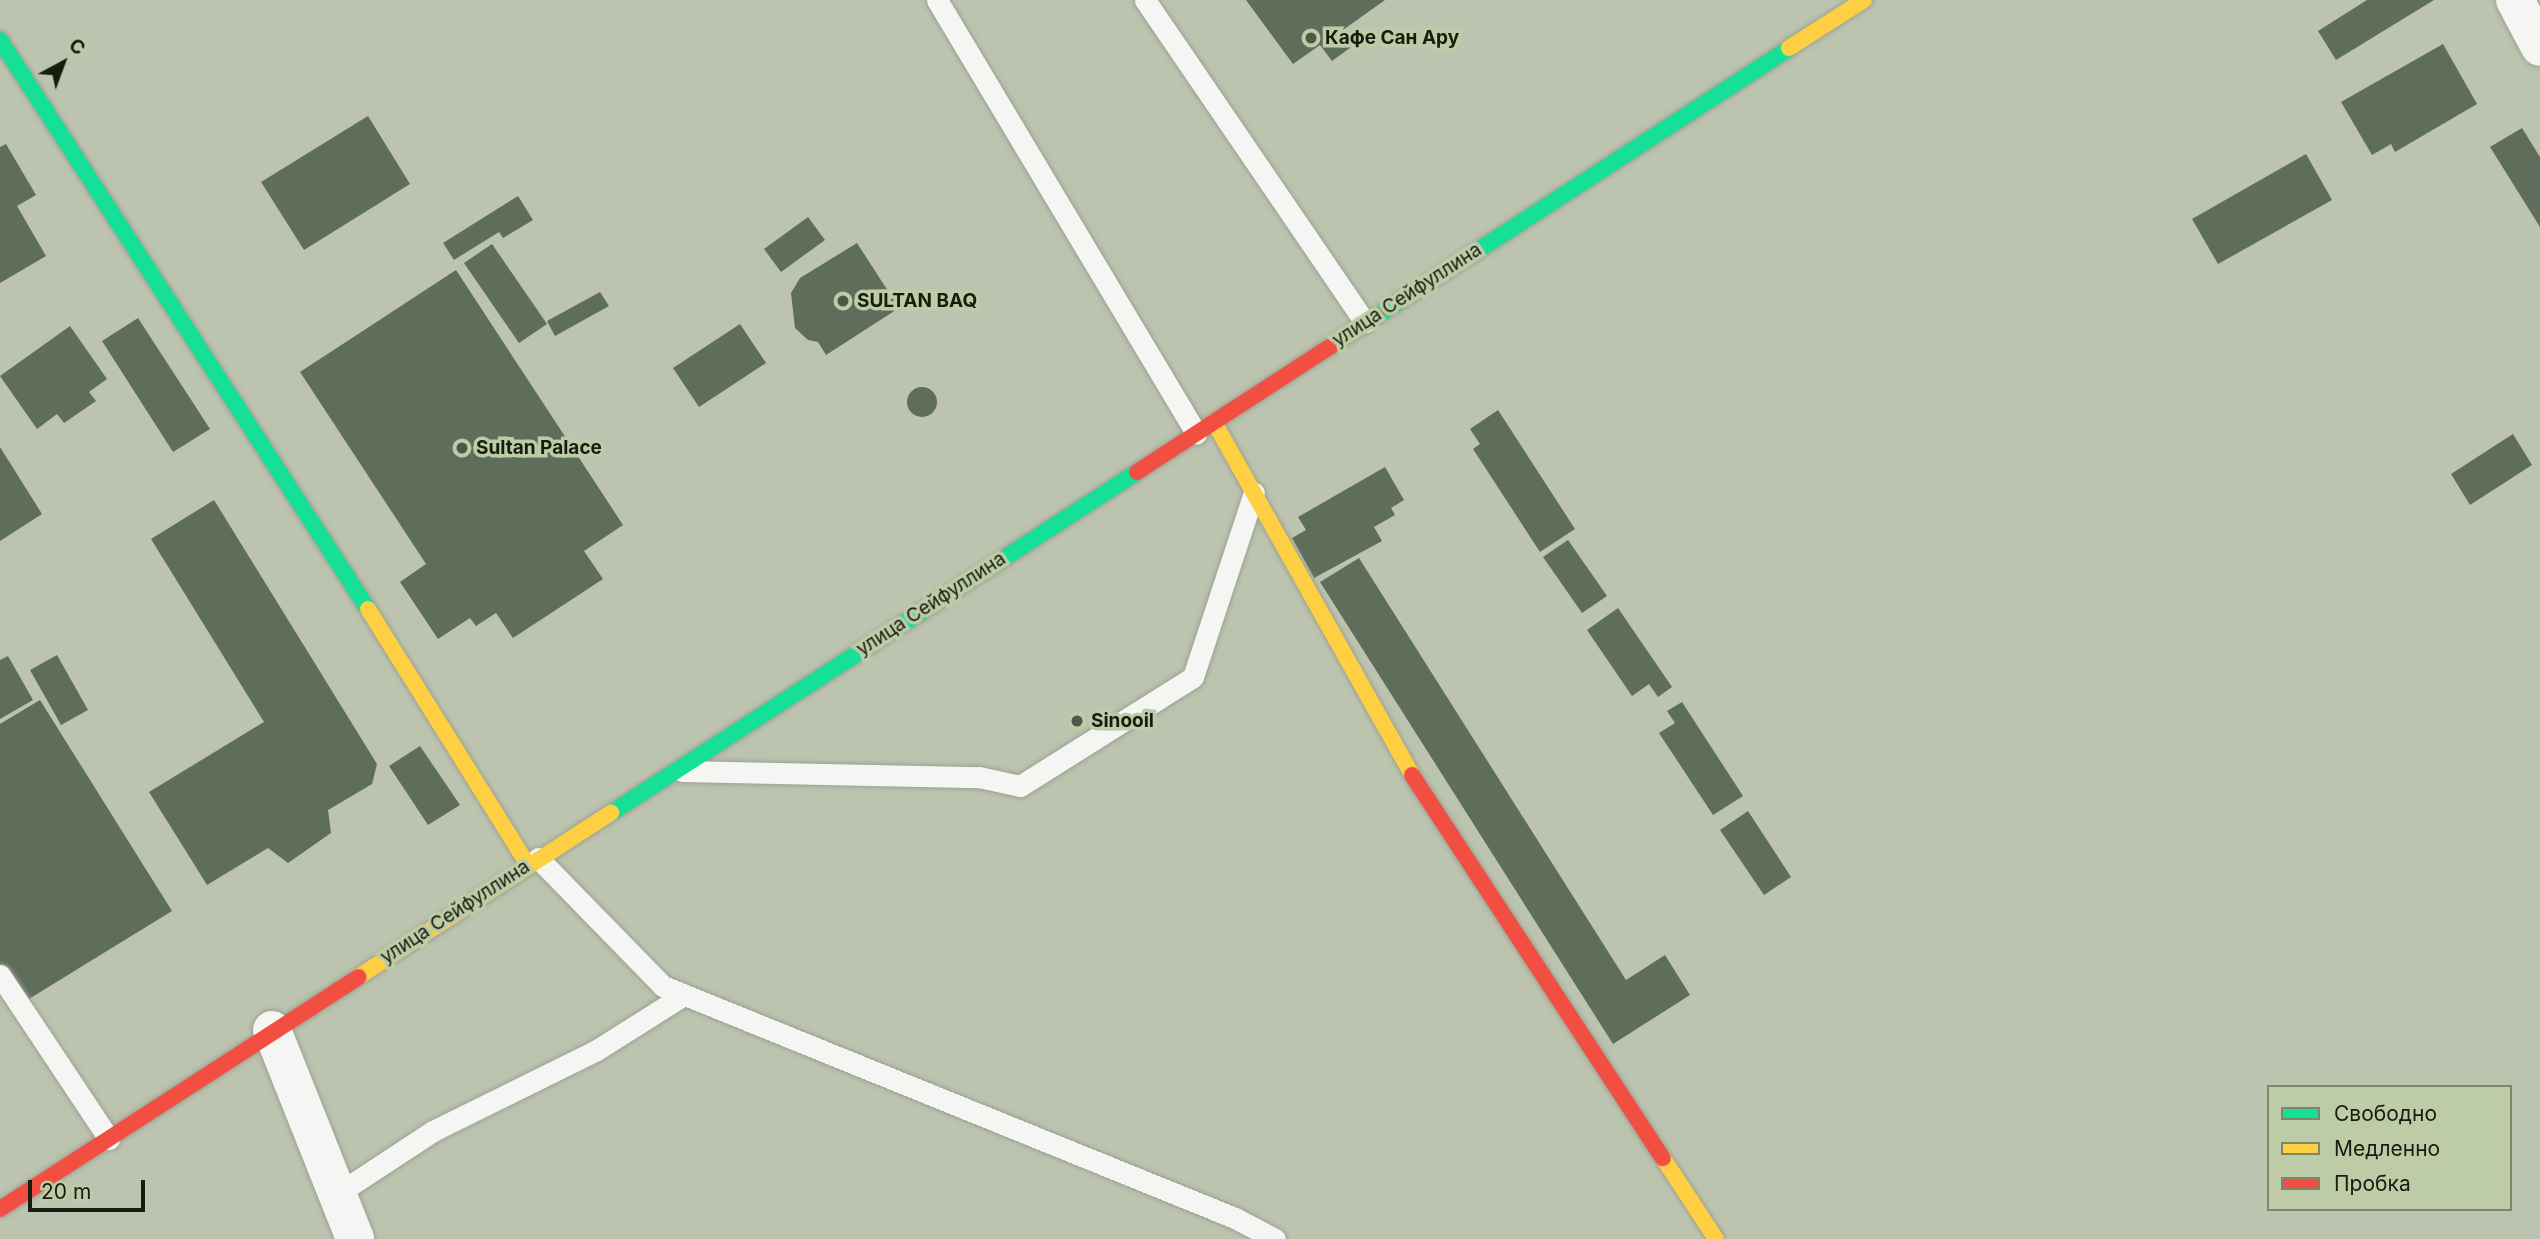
<!DOCTYPE html>
<meta charset="utf-8">
<style>
body{margin:0}
#map{position:relative;width:2540px;height:1239px;overflow:hidden;background:#bcc4af;font-family:Inter,sans-serif}
div>[style]{position:absolute}
[style*='--x']{left:calc(var(--x)*1px);top:calc(var(--y)*1px);width:calc(var(--w)*1px);rotate:calc(var(--a)*1deg)}
.building>*{inset:0;background:#5f6d5b}
.round{border-radius:50%}
.roads{filter:drop-shadow(0 0 2px #9ca192) drop-shadow(0 0 2px #9ca192)}
.lane>*{height:21px;margin:-10.5px;padding:0 10.5px;transform-origin:10.5px;border-radius:10.5px;background:#f5f6f3}
.street>*{height:38px;margin:-19px;padding:0 19px;transform-origin:19px;border-radius:19px;background:#f5f6f3}
.fast>*{height:16px;margin:-8px;padding:0 8px;transform-origin:8px;border-radius:8px;background:#16e098}
.slow>*{height:16px;margin:-8px;padding:0 8px;transform-origin:8px;border-radius:8px;background:#ffcf43}
.jam>*{height:16px;margin:-8px;padding:0 8px;transform-origin:8px;border-radius:8px;background:#f24e42}
.dots>*{width:19px;height:19px;translate:-50% -50%;box-sizing:border-box;border:4px solid #bdcca7;border-radius:50%}
span{translate:-50% -50%;white-space:nowrap;text-align:center;line-height:1.15;-webkit-text-stroke:7px #bdcca7;paint-order:stroke}
.poi-label{font-size:19px;color:#171c0f;font-weight:700}
.left{translate:0 -50%;text-align:left}
.street-label{font-size:19px;color:#171c0f}
.legend{position:absolute;left:2267px;top:1085px;width:245px;height:126px;box-sizing:border-box;background:#bdcca7;border:2px solid #7b866a;margin:0;padding:9px 12px;list-style:none;font-size:21px;color:#171c0f}
.legend li{display:flex;align-items:center;gap:14px;height:35px}
.legend b{width:35px;border:2px solid #7b866a}
.north{position:absolute;left:28px;top:28px;width:70px;height:70px;-webkit-text-stroke:5px #bdcca7;paint-order:stroke;rotate:41deg;font-size:19px;font-weight:700;line-height:28px;text-align:center;color:#171c0f}
.north::after{content:'';display:block;margin:auto;width:24px;height:32px;background:#171c0f;clip-path:polygon(50% 0,100% 100%,50% 72%,0 100%)}
.scale{position:absolute;left:28px;top:1180px;width:117px;height:32px;box-sizing:border-box;border:4px solid #171c0f;border-top:0;padding-left:9px;font-size:21px;line-height:24px;white-space:nowrap;color:#171c0f;-webkit-text-stroke:5px #bdcca7;paint-order:stroke}
</style>
<div id="map">
<div class="building">
<div style="clip-path:polygon(1246px 0,1385px 0,1343px 30px,1354px 45px,1332px 61px,1320px 45px,1293px 64px)"></div>
<div style="clip-path:polygon(2367px 0,2434px 0,2336px 60px,2318px 31px)"></div>
<div style="clip-path:polygon(2443px 44px,2477px 104px,2395px 152px,2391px 144px,2372px 155px,2341px 102px)"></div>
<div style="clip-path:polygon(368px 116px,410px 184px,304px 250px,261px 182px)"></div>
<div style="clip-path:polygon(2522px 128px,2540px 157px,2540px 227px,2490px 147px)"></div>
<div style="clip-path:polygon(6px 144px,36px 195px,17px 206px,46px 256px,0 283px,0 147px)"></div>
<div style="clip-path:polygon(2306px 154px,2332px 200px,2218px 264px,2192px 219px)"></div>
<div style="clip-path:polygon(518px 196px,533px 220px,503px 238px,499px 232px,454px 260px,443px 243px)"></div>
<div style="clip-path:polygon(808px 217px,825px 240px,781px 272px,764px 249px)"></div>
<div style="clip-path:polygon(857px 243px,899px 308px,826px 355px,818px 342px,808px 340px,795px 328px,791px 293px,800px 278px)"></div>
<div style="clip-path:polygon(492px 244px,547px 324px,519px 343px,464px 263px)"></div>
<div style="clip-path:polygon(456px 270px,623px 525px,584px 551px,603px 579px,513px 638px,496px 613px,476px 626px,470px 618px,438px 639px,400px 582px,426px 564px,300px 372px)"></div>
<div style="clip-path:polygon(600px 292px,609px 306px,555px 336px,547px 321px)"></div>
<div style="clip-path:polygon(138px 318px,210px 429px,173px 452px,102px 341px)"></div>
<div style="clip-path:polygon(740px 324px,766px 363px,699px 407px,673px 368px)"></div>
<div style="clip-path:polygon(70px 326px,107px 379px,89px 392px,96px 401px,64px 423px,57px 414px,37px 429px,0 376px)"></div>
<div class="round" style="left:907px;top:387px;width:30px;height:30px"></div>
<div style="clip-path:polygon(1498px 410px,1575px 529px,1540px 552px,1473px 449px,1480px 444px,1470px 429px)"></div>
<div style="clip-path:polygon(2513px 434px,2532px 465px,2470px 505px,2451px 474px)"></div>
<div style="clip-path:polygon(0 447px,42px 514px,0 541px)"></div>
<div style="clip-path:polygon(1385px 467px,1404px 500px,1391px 508px,1395px 515px,1374px 527px,1382px 541px,1314px 578px,1292px 538px,1306px 530px,1298px 517px)"></div>
<div style="clip-path:polygon(214px 500px,377px 764px,372px 784px,328px 810px,331px 833px,288px 863px,268px 848px,207px 885px,149px 792px,264px 722px,151px 539px)"></div>
<div style="clip-path:polygon(1568px 540px,1607px 596px,1582px 613px,1543px 557px)"></div>
<div style="clip-path:polygon(1359px 558px,1626px 980px,1665px 955px,1690px 995px,1613px 1044px,1320px 582px)"></div>
<div style="clip-path:polygon(1618px 608px,1672px 687px,1658px 697px,1649px 684px,1632px 696px,1587px 630px)"></div>
<div style="clip-path:polygon(57px 655px,88px 710px,61px 725px,30px 670px)"></div>
<div style="clip-path:polygon(8px 656px,33px 700px,0 719px,0 660px)"></div>
<div style="clip-path:polygon(40px 700px,172px 911px,24px 1002px,0 964px,0 724px)"></div>
<div style="clip-path:polygon(1682px 702px,1743px 796px,1713px 815px,1659px 733px,1675px 723px,1667px 711px)"></div>
<div style="clip-path:polygon(420px 746px,460px 805px,428px 825px,389px 766px)"></div>
<div style="clip-path:polygon(1748px 811px,1791px 877px,1764px 895px,1720px 830px)"></div>
</div>
<div class="roads">
<div class="lane">
<div style="--x:937;--y:0;--w:505;--a:59.11"></div>
<div style="--x:1145;--y:0;--w:390;--a:55.7"></div>
<div style="--x:682;--y:771;--w:297;--a:1.2"></div>
<div style="--x:979;--y:777;--w:42;--a:12.4"></div>
<div style="--x:1020;--y:786;--w:204;--a:-32.2"></div>
<div style="--x:1193;--y:677;--w:194;--a:-71.7"></div>
<div style="--x:538;--y:858;--w:179;--a:45.7"></div>
<div style="--x:663;--y:986;--w:617;--a:22.08"></div>
<div style="--x:1235;--y:1218;--w:45;--a:27.7"></div>
<div style="--x:0;--y:975;--w:197;--a:56.4"></div>
<div style="--x:337;--y:1194;--w:115;--a:-33.3"></div>
<div style="--x:433;--y:1131;--w:181;--a:-26.3"></div>
<div style="--x:595;--y:1051;--w:105;--a:-32.2"></div>
</div>
<div class="street">
<div style="--x:2515;--y:0;--w:53;--a:62"></div>
<div style="--x:272;--y:1030;--w:225;--a:68.3"></div>
</div>
<div class="fast">
<div style="--x:0;--y:40;--w:678;--a:57.11"></div>
<div style="--x:1377;--y:316;--w:491;--a:-33"></div>
<div style="--x:611;--y:813;--w:627;--a:-32.95"></div>
</div>
<div class="slow">
<div style="--x:1789;--y:48;--w:89;--a:-32.6"></div>
<div style="--x:1214;--y:422;--w:405;--a:60.7"></div>
<div style="--x:368;--y:609;--w:302;--a:58"></div>
<div style="--x:358;--y:977;--w:302;--a:-33"></div>
<div style="--x:1663;--y:1158;--w:97;--a:56.8"></div>
</div>
<div class="jam">
<div style="--x:1137;--y:472;--w:286;--a:-33"></div>
<div style="--x:1412;--y:775;--w:458;--a:56.8"></div>
<div style="--x:0;--y:1209;--w:427;--a:-32.9"></div>
</div>
</div>
<div class="dots">
<div style="left:1311px;top:38px;background:#515747"></div>
<div style="left:843px;top:301px;background:#515747"></div>
<div style="left:462px;top:448px;background:#515747"></div>
<div style="left:1077px;top:721px;background:#515747"></div>
</div>
<div class="poi-label">
<span class="left" style="left:1325px;top:38px">Кафе Сан Ару</span>
<span class="left" style="left:857px;top:301px">SULTAN BAQ</span>
<span class="left" style="left:476px;top:448px">Sultan Palace</span>
<span class="left" style="left:1091px;top:721px">Sinooil</span>
</div>
<div class="street-label">
<span style="left:1407px;top:295px;rotate:-33deg">улица Сейфуллина</span>
<span style="left:931px;top:604px;rotate:-33deg">улица Сейфуллина</span>
<span style="left:455px;top:912px;rotate:-33deg">улица Сейфуллина</span>
</div>
<ul class="legend">
<li><b style="height:9px;background:#16e098"></b>Свободно</li>
<li><b style="height:9px;background:#ffcf43"></b>Медленно</li>
<li><b style="height:9px;background:#f24e42"></b>Пробка</li>
</ul>
<div class="north">С</div>
<div class="scale">20 m</div>
</div>
